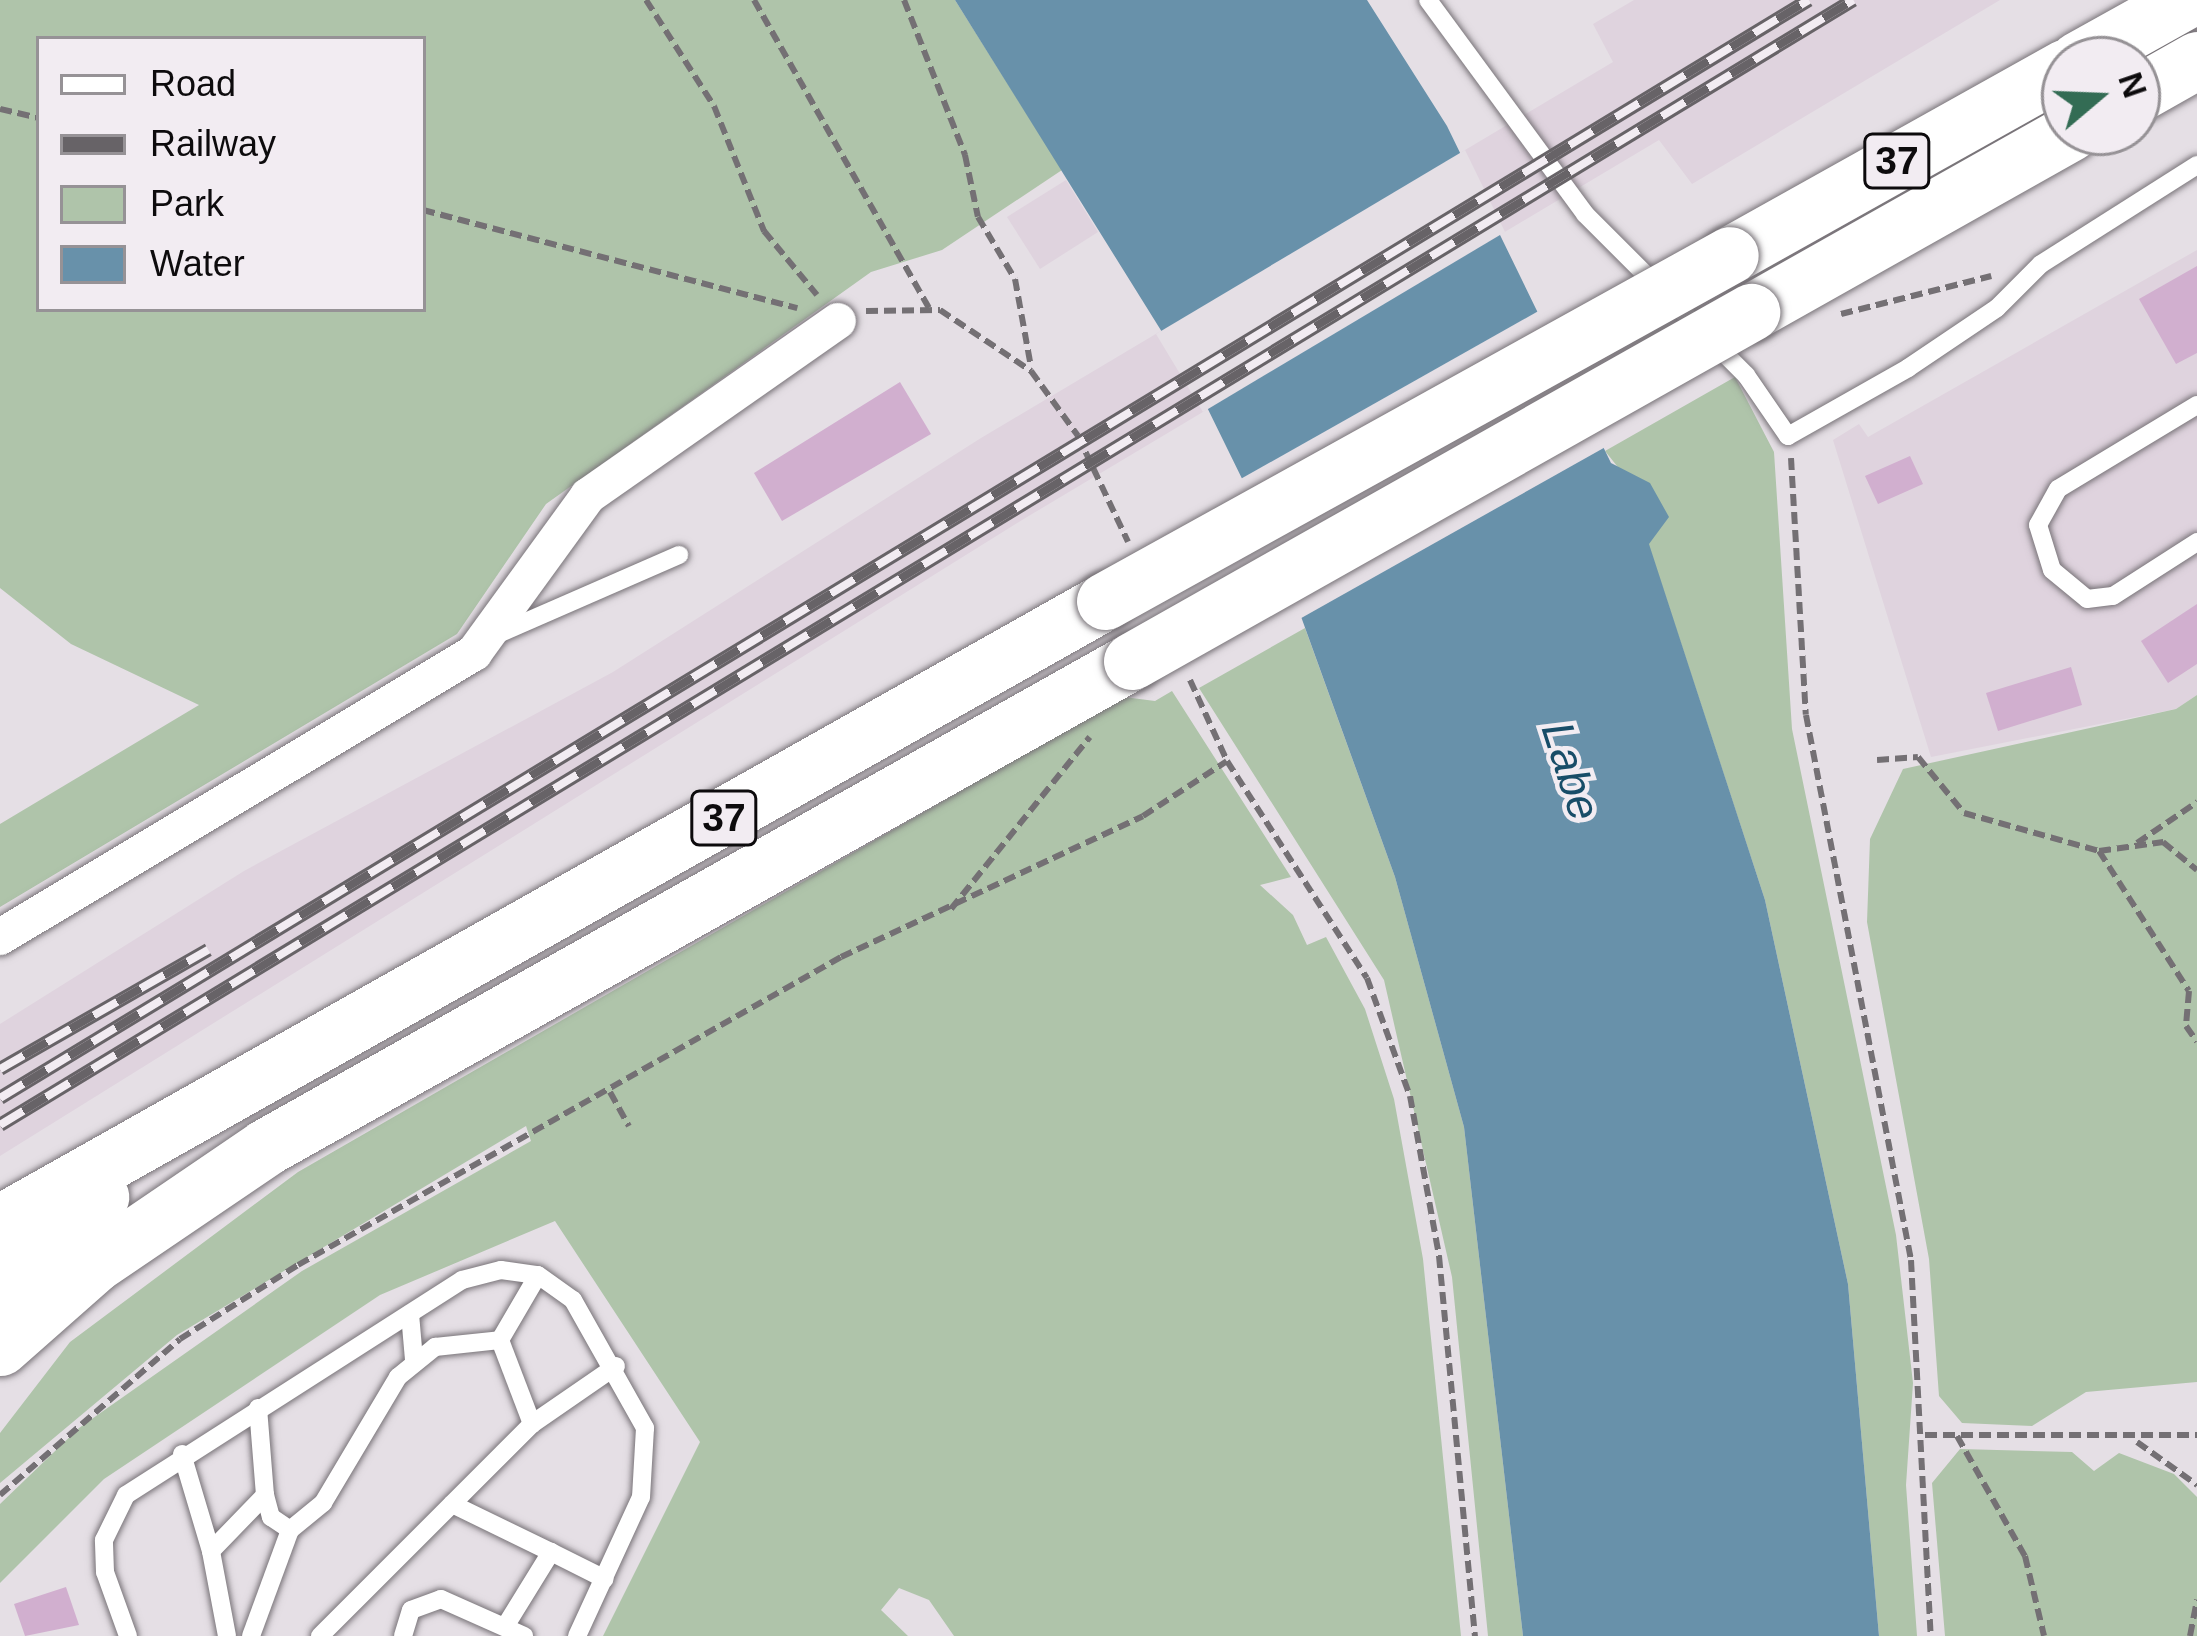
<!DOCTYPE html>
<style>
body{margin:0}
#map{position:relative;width:2197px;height:1636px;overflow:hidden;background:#e5dfe5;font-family:Arial,sans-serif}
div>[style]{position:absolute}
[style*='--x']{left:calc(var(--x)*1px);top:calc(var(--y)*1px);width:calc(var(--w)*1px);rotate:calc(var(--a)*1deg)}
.built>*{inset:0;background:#dfd3de}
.green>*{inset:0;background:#afc4aa}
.water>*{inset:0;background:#6891aa}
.pier>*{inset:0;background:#e5dfe5}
.building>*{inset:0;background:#d1afcf}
.path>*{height:6px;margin-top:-3px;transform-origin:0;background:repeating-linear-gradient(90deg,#747074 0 12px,transparent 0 18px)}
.roads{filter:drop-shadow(0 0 3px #787378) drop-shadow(0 0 3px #787378)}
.lane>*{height:18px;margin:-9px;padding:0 9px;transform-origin:9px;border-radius:9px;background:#fff}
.street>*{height:36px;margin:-18px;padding:0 18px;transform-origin:18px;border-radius:18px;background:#fff}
.primary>*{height:57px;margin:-28.5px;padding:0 28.5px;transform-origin:28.5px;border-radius:28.5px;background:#fff}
.rail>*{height:14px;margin-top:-7px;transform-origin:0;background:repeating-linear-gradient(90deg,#f2ecf2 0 27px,#676367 0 54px);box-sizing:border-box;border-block:3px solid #676367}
.bridges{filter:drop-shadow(0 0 3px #787378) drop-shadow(0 0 3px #787378)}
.primary-bridge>*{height:57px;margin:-28.5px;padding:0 28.5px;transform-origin:28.5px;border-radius:28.5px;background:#fff}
span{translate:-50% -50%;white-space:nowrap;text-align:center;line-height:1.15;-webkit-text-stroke:9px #f2ecf2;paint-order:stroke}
.shield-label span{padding:3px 9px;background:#f2ecf2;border:3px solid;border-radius:9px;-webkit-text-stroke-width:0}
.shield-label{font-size:39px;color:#0d0b0d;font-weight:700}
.water-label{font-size:45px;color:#184d68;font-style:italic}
.legend{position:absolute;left:36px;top:36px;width:390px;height:276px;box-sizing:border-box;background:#f2ecf2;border:3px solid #969296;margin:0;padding:15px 21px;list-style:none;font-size:36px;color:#0d0b0d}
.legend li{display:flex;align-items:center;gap:24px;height:60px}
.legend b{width:60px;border:3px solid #969296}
.north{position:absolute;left:2041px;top:36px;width:120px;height:120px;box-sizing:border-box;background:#f2ecf2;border:3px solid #969296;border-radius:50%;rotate:71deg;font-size:33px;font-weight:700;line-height:48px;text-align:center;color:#0d0b0d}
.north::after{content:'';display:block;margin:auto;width:42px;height:54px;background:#336c54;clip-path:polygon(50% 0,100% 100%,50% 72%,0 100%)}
</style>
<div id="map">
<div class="built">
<div style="clip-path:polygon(1634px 0,2000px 0,1692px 184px,1659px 140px,1027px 517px,0 1156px,0 1024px,244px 871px,613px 672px,981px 438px,1613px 62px,1593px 24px)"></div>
<div style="clip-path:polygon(1066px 180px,1098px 232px,1040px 269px,1007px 217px)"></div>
<div style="clip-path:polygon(2197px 250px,2197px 695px,2176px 709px,1931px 757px,1833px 440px,1859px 424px,1868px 437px)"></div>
</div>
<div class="green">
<div style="clip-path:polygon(evenodd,0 0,955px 0,1062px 170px,942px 250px,871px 272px,546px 504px,457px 634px,0 907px,0 824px,199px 705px,71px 644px,0 588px,0 0,39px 39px,423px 39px,423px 309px,39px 309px,39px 39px)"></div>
<div style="clip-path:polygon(1735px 377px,1774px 452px,1792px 729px,1896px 1235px,1913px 1383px,1906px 1485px,1917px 1636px,1879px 1636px,1848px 1284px,1765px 900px,1648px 543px,1650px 484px,1625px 476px,1605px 451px)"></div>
<div style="clip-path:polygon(1305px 628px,1395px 877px,1464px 1127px,1523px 1636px,1488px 1636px,1452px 1277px,1384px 980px,1199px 688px)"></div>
<div style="clip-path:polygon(1172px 691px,1291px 877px,1260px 885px,1293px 915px,1307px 945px,1326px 937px,1365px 1009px,1394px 1099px,1423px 1259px,1461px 1636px,954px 1636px,929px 1600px,899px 1588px,881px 1610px,908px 1636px,603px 1636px,700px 1442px,555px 1221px,380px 1295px,104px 1479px,0 1583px,0 1504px,79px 1428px,302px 1271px,531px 1141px,526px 1126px,177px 1335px,0 1483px,0 1433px,70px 1342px,298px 1172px,1124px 697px,1155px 701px)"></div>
<div style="clip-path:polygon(2197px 695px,2197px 1382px,2086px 1392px,2032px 1426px,1962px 1423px,1939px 1396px,1929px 1259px,1867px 922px,1870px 839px,1903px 769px,2176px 709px)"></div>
<div style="clip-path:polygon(1960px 1449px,2072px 1452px,2094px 1471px,2119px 1453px,2174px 1474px,2197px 1497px,2197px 1636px,1945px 1636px,1932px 1483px)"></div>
</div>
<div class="water">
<div style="clip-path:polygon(955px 0,1367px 0,1447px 126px,1611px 463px,1650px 483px,1669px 517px,1649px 544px,1765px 900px,1848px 1284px,1879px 1636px,1523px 1636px,1464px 1127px,1395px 877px,1277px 550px,1200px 393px)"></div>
</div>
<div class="pier">
<div style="clip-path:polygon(1465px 150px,1505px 232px,1203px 412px,1156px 334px)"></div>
<div style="clip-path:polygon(1542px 309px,1609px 445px,1296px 621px,1237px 481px)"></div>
</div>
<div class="building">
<div style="clip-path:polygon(2197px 266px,2197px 353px,2176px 364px,2139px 299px)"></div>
<div style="clip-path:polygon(900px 382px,931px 434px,782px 521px,754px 473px)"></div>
<div style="clip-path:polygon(1910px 456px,1923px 484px,1878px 504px,1865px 476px)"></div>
<div style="clip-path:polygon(2197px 604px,2197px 664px,2168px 683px,2141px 641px)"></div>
<div style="clip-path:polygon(2071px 667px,2082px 705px,1998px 731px,1986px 693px)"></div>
<div style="clip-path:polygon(66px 1587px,79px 1625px,25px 1636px,14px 1604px)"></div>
</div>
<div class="path">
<div style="--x:646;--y:0;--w:126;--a:57.3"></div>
<div style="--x:714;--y:106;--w:135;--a:68.2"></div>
<div style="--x:764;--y:231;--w:83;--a:50.4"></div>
<div style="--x:754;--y:0;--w:354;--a:60.4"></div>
<div style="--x:904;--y:0;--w:167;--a:68.5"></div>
<div style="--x:965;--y:155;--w:63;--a:78.2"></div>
<div style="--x:978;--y:217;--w:72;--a:59.2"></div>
<div style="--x:1015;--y:279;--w:89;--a:79.7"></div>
<div style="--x:0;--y:109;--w:40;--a:13"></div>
<div style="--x:423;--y:210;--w:387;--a:14.7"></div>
<div style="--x:866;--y:311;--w:74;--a:-0.8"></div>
<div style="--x:940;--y:310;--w:110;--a:33.8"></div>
<div style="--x:1031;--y:371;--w:80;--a:54.1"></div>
<div style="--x:1078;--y:436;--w:117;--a:64.7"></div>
<div style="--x:1841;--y:314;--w:155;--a:-14.2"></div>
<div style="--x:1791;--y:458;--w:257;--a:86.7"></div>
<div style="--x:1806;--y:715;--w:555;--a:79.09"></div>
<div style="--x:1911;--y:1260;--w:377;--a:87"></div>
<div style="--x:1190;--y:680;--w:89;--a:65.4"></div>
<div style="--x:1227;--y:761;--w:258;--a:57.2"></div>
<div style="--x:1367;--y:978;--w:126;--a:70"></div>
<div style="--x:1410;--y:1096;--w:163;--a:79.7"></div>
<div style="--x:1439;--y:1256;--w:382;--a:84.6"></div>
<div style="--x:1877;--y:760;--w:41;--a:-4.2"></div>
<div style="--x:1918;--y:757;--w:72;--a:50.6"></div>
<div style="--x:1964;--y:813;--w:140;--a:15.7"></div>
<div style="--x:2099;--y:851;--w:166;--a:57.3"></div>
<div style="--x:2189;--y:991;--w:35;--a:95"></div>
<div style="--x:2186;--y:1026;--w:19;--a:55"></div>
<div style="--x:2137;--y:843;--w:73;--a:-34.3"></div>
<div style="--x:2099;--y:851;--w:65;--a:-8"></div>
<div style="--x:2163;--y:842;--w:44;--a:39.5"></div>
<div style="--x:951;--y:909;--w:221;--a:-51.1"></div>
<div style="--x:610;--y:1092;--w:39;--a:61"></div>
<div style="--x:1925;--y:1435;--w:272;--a:0"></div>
<div style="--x:1957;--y:1436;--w:138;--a:60.5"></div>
<div style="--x:2025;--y:1556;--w:82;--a:76.6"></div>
<div style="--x:2137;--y:1442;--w:74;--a:35.6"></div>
<div style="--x:0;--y:1495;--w:238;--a:-40.9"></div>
<div style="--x:180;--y:1339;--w:139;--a:-32.1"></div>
<div style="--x:298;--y:1265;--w:624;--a:-29.56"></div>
<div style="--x:841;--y:957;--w:333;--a:-25"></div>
<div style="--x:1143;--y:816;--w:100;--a:-33.2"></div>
<div style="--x:2190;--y:1636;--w:37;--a:-79"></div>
</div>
<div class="roads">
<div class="lane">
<div style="--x:1428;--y:0;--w:265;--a:53.7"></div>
<div style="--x:1585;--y:214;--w:228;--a:45"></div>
<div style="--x:1746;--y:375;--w:74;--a:55.5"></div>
<div style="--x:1788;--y:436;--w:138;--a:-29.5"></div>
<div style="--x:1908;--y:368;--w:107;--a:-34"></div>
<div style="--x:1997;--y:308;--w:62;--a:-45"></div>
<div style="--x:2041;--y:264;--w:185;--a:-32.4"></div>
<div style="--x:2197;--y:405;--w:162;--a:148.9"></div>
<div style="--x:2058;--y:489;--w:41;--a:119.1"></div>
<div style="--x:2038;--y:525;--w:47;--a:72.7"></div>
<div style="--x:2052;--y:570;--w:45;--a:39.6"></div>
<div style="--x:2087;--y:599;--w:26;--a:-7"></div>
<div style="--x:2113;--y:596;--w:100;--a:-32.7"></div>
<div style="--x:496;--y:635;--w:200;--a:-23.6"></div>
<div style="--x:410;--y:1314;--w:46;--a:85"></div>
<div style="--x:500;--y:1340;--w:90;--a:69.1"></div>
<div style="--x:258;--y:1408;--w:87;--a:85.4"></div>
<div style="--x:265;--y:1495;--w:23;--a:75"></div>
<div style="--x:271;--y:1517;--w:23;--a:34"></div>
<div style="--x:182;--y:1454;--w:101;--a:73.4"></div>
<div style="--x:452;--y:1504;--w:110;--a:25.9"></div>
<div style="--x:506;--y:1625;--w:86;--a:-58.3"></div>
<div style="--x:551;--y:1552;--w:60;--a:26.6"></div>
<div style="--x:128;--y:1636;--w:68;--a:-109.8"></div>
<div style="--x:105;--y:1572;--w:32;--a:-92"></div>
<div style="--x:104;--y:1540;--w:50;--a:-63.9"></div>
<div style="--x:126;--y:1495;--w:399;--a:-32.6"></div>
<div style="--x:462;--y:1280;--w:40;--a:-14.4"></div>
<div style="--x:501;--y:1270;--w:37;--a:8"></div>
<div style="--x:538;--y:1275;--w:43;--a:35.5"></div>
<div style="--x:573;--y:1300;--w:147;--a:60.6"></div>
<div style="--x:645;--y:1428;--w:69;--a:93.3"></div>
<div style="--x:641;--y:1497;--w:153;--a:114.7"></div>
<div style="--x:227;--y:1636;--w:86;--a:-100.7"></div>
<div style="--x:211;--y:1551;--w:78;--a:-46"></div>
<div style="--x:251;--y:1636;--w:113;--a:-69.8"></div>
<div style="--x:290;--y:1530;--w:43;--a:-39.3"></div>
<div style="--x:323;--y:1503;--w:147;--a:-59.2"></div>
<div style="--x:398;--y:1377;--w:48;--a:-39"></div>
<div style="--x:435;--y:1347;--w:65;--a:-6.1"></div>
<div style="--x:500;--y:1340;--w:75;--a:-59.7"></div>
<div style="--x:320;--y:1636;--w:300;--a:-45"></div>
<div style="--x:532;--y:1424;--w:102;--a:-34.6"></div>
<div style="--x:403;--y:1636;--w:27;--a:-73"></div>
<div style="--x:411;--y:1610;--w:32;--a:-20"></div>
<div style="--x:441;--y:1599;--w:91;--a:24"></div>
</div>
<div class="street">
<div style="--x:0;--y:937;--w:553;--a:-30.93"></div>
<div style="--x:474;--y:653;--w:194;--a:-54"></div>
<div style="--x:588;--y:496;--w:305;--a:-35"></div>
</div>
<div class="primary">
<div style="--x:2078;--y:60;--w:124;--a:-29.1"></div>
<div style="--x:2137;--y:94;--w:69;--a:-29.5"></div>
<div style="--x:1730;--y:255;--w:384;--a:-29.2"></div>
<div style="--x:1751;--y:312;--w:366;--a:-29.4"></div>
<div style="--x:0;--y:1223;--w:1268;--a:-29.37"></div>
<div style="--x:0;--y:1281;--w:131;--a:-40"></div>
<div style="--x:0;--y:1347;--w:125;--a:-41.4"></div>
<div style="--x:94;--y:1264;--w:208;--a:-34.2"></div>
<div style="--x:266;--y:1147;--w:993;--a:-29.3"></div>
</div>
</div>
<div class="rail">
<div style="--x:0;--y:1069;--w:240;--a:-29.8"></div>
<div style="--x:0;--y:1098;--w:2116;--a:-31.26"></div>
<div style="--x:0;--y:1125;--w:2168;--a:-31.26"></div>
</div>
<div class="bridges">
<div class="primary-bridge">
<div style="--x:1105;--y:601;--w:714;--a:-28.97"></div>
<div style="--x:1132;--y:661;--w:711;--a:-29.41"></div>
</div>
</div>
<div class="shield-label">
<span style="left:1897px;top:161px">37</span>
<span style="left:724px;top:818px">37</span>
</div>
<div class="water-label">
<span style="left:1571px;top:771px;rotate:72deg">Labe</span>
</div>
<ul class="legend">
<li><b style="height:15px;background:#fff"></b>Road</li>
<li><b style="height:15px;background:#676367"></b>Railway</li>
<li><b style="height:33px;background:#afc4aa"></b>Park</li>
<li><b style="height:33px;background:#6891aa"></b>Water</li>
</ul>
<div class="north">N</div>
</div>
